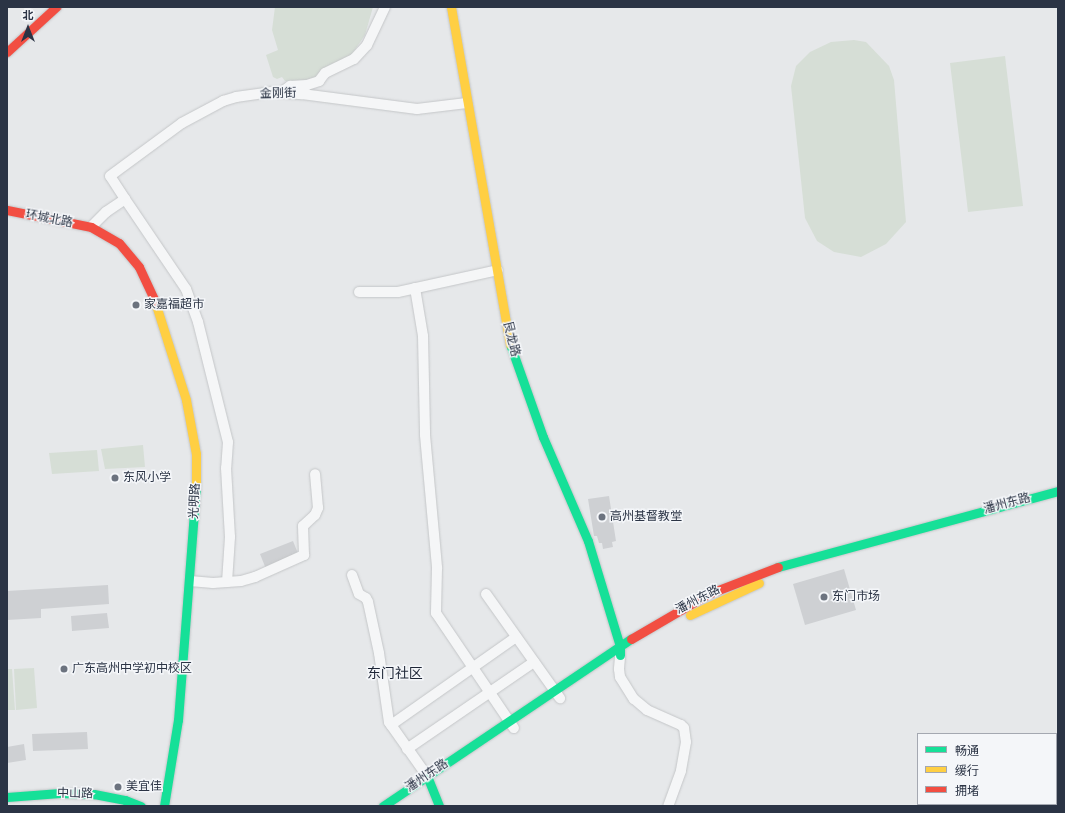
<!DOCTYPE html>
<meta charset="utf-8">
<style>
body{margin:0}
#map{position:relative;width:1065px;height:813px;overflow:hidden;background:#e6e8ea;font-family:"Fira Sans","Noto Sans SC",sans-serif}
div>[style]{position:absolute}
[style*='--x']{left:calc(var(--x)*1px);top:calc(var(--y)*1px);width:calc(var(--w)*1px);rotate:calc(var(--a)*1deg)}
.green>*{inset:0;background:#d6ded6}
.building>*{inset:0;background:#ced0d3}
.roads{filter:drop-shadow(0 0 1px #c4c6c8) drop-shadow(0 0 1px #c4c6c8)}
.street>*{height:10px;margin:-5px;padding:0 5px;transform-origin:5px;border-radius:5px;background:#f5f6f7}
.fast>*{height:9px;margin:-4.5px;padding:0 4.5px;transform-origin:4.5px;border-radius:4.5px;background:#16e098}
.slow>*{height:9px;margin:-4.5px;padding:0 4.5px;transform-origin:4.5px;border-radius:4.5px;background:#ffcf43}
.jam>*{height:9px;margin:-4.5px;padding:0 4.5px;transform-origin:4.5px;border-radius:4.5px;background:#f24e42}
.dots>*{width:11px;height:11px;translate:-50% -50%;box-sizing:border-box;border:2px solid #f4f6f9;border-radius:50%}
span{translate:-50% -50%;white-space:nowrap;text-align:center;line-height:1.15;-webkit-text-stroke:3px #f4f6f9;paint-order:stroke}
.street-label{font-size:12px;color:#2b3445}
.poi-label{font-size:12px;color:#2b3445}
.left{translate:0 -50%;text-align:left}
.quarter-label{font-size:14px;color:#1d2536}
.frame{position:absolute;inset:0;border:8px solid #2b3445;pointer-events:none}
.legend{position:absolute;left:917px;top:733px;width:140px;height:72px;box-sizing:border-box;background:#f4f6f9;border:1px solid #a4a8b1;margin:0;padding:5px 7px;list-style:none;font-size:12px;color:#2b3445}
.legend li{display:flex;align-items:center;gap:8px;height:20px}
.legend b{width:20px;border:1px solid #a4a8b1}
.north{position:absolute;left:8px;top:8px;width:40px;height:40px;-webkit-text-stroke:3px #f4f6f9;paint-order:stroke;rotate:0deg;font-size:11px;font-weight:700;line-height:16px;text-align:center;color:#2b3445}
.north::after{content:'';display:block;margin:auto;width:14px;height:18px;background:#2b3445;clip-path:polygon(50% 0,100% 100%,50% 72%,0 100%)}
</style>
<div id="map">
<div class="green">
<div style="clip-path:polygon(275px 7px,373px 7px,365px 35px,352px 54px,318px 75px,310px 82px,303px 82px,285px 81px,282px 77px,277px 79px,273px 77px,266px 55px,278px 50px,272px 30px)"></div>
<div style="clip-path:polygon(854px 40px,866px 42px,889px 66px,894px 80px,906px 222px,886px 244px,861px 257px,834px 252px,817px 241px,805px 218px,791px 86px,796px 66px,810px 52px,831px 42px)"></div>
<div style="clip-path:polygon(1005px 56px,1023px 206px,968px 212px,950px 63px)"></div>
<div style="clip-path:polygon(143px 445px,145px 467px,105px 469px,101px 449px)"></div>
<div style="clip-path:polygon(97px 450px,99px 471px,52px 474px,49px 453px)"></div>
<div style="clip-path:polygon(34px 668px,37px 708px,16px 710px,14px 669px)"></div>
<div style="clip-path:polygon(7px 669px,12px 669px,15px 710px,7px 710px)"></div>
</div>
<div class="building">
<div style="clip-path:polygon(609px 496px,616px 541px,612px 542px,613px 547px,603px 549px,602px 543px,599px 543px,597px 536px,594px 536px,588px 499px)"></div>
<div style="clip-path:polygon(293px 541px,299px 556px,266px 569px,260px 554px)"></div>
<div style="clip-path:polygon(844px 569px,856px 610px,805px 625px,793px 584px)"></div>
<div style="clip-path:polygon(108px 585px,109px 604px,41px 609px,41px 618px,7px 620px,7px 591px)"></div>
<div style="clip-path:polygon(107px 613px,109px 628px,72px 631px,71px 616px)"></div>
<div style="clip-path:polygon(87px 732px,88px 749px,33px 751px,32px 734px)"></div>
<div style="clip-path:polygon(24px 744px,26px 760px,7px 763px,7px 747px)"></div>
</div>
<div class="roads">
<div class="street">
<div style="--x:283;--y:91;--w:9;--a:-36"></div>
<div style="--x:290;--y:86;--w:17;--a:-3"></div>
<div style="--x:307;--y:85;--w:13;--a:-18"></div>
<div style="--x:319;--y:81;--w:10;--a:-53"></div>
<div style="--x:325;--y:73;--w:32;--a:-26"></div>
<div style="--x:354;--y:59;--w:19;--a:-47"></div>
<div style="--x:367;--y:45;--w:42;--a:-64.7"></div>
<div style="--x:125;--y:199;--w:109;--a:55.9"></div>
<div style="--x:186;--y:289;--w:35;--a:70"></div>
<div style="--x:198;--y:322;--w:124;--a:76"></div>
<div style="--x:228;--y:442;--w:26;--a:94"></div>
<div style="--x:226;--y:468;--w:69;--a:86.7"></div>
<div style="--x:230;--y:537;--w:45;--a:93.8"></div>
<div style="--x:91;--y:227;--w:21;--a:-45"></div>
<div style="--x:106;--y:212;--w:23;--a:-34"></div>
<div style="--x:125;--y:199;--w:27;--a:-123"></div>
<div style="--x:110;--y:176;--w:89;--a:-36.4"></div>
<div style="--x:182;--y:123;--w:47;--a:-28.2"></div>
<div style="--x:223;--y:101;--w:14;--a:-17"></div>
<div style="--x:236;--y:97;--w:35;--a:-8"></div>
<div style="--x:271;--y:92;--w:31;--a:4"></div>
<div style="--x:302;--y:94;--w:116;--a:7.4"></div>
<div style="--x:417;--y:109;--w:50;--a:-6.8"></div>
<div style="--x:415;--y:288;--w:49;--a:80.5"></div>
<div style="--x:423;--y:336;--w:99;--a:88.8"></div>
<div style="--x:425;--y:435;--w:134;--a:84.8"></div>
<div style="--x:437;--y:568;--w:45;--a:91.3"></div>
<div style="--x:436;--y:613;--w:139;--a:55.9"></div>
<div style="--x:359;--y:292;--w:39;--a:0"></div>
<div style="--x:398;--y:292;--w:102;--a:-12.4"></div>
<div style="--x:352;--y:575;--w:20;--a:70"></div>
<div style="--x:359;--y:594;--w:8;--a:30"></div>
<div style="--x:366;--y:598;--w:4;--a:63"></div>
<div style="--x:368;--y:602;--w:52;--a:77.8"></div>
<div style="--x:379;--y:653;--w:70;--a:81.8"></div>
<div style="--x:389;--y:722;--w:66;--a:54.9"></div>
<div style="--x:190;--y:581;--w:23;--a:5"></div>
<div style="--x:213;--y:583;--w:28;--a:-4"></div>
<div style="--x:241;--y:581;--w:15;--a:-16"></div>
<div style="--x:255;--y:577;--w:54;--a:-24.2"></div>
<div style="--x:304;--y:555;--w:29;--a:-92"></div>
<div style="--x:303;--y:526;--w:16;--a:-43"></div>
<div style="--x:315;--y:515;--w:8;--a:-67"></div>
<div style="--x:318;--y:508;--w:34;--a:-95"></div>
<div style="--x:486;--y:594;--w:128;--a:54.6"></div>
<div style="--x:620;--y:657;--w:12;--a:95"></div>
<div style="--x:619;--y:669;--w:8;--a:83"></div>
<div style="--x:620;--y:677;--w:26;--a:58"></div>
<div style="--x:634;--y:699;--w:17;--a:40"></div>
<div style="--x:647;--y:710;--w:37;--a:24"></div>
<div style="--x:681;--y:725;--w:4;--a:45"></div>
<div style="--x:684;--y:728;--w:14;--a:82"></div>
<div style="--x:686;--y:742;--w:29;--a:100"></div>
<div style="--x:681;--y:771;--w:37;--a:110"></div>
<div style="--x:391;--y:725;--w:153;--a:-35.1"></div>
<div style="--x:407;--y:749;--w:154;--a:-34.4"></div>
</div>
<div class="fast">
<div style="--x:510;--y:344;--w:99;--a:70.5"></div>
<div style="--x:543;--y:437;--w:113;--a:66.6"></div>
<div style="--x:588;--y:541;--w:110;--a:73.1"></div>
<div style="--x:620;--y:646;--w:9;--a:90"></div>
<div style="--x:778;--y:567;--w:290;--a:-15.2"></div>
<div style="--x:427;--y:776;--w:32;--a:68"></div>
<div style="--x:7;--y:797;--w:53;--a:-4.3"></div>
<div style="--x:60;--y:793;--w:34;--a:2"></div>
<div style="--x:94;--y:794;--w:32;--a:11"></div>
<div style="--x:125;--y:800;--w:17;--a:21"></div>
<div style="--x:164;--y:806;--w:87;--a:-80.8"></div>
<div style="--x:178;--y:720;--w:236;--a:-85.6"></div>
<div style="--x:383;--y:806;--w:299;--a:-34"></div>
</div>
<div class="slow">
<div style="--x:451;--y:7;--w:342;--a:80.1"></div>
<div style="--x:155;--y:302;--w:103;--a:72.4"></div>
<div style="--x:186;--y:400;--w:55;--a:79.5"></div>
<div style="--x:196;--y:454;--w:31;--a:90"></div>
<div style="--x:690;--y:615;--w:76;--a:-24.9"></div>
</div>
<div class="jam">
<div style="--x:7;--y:52;--w:67;--a:-42.6"></div>
<div style="--x:7;--y:210;--w:86;--a:11.4"></div>
<div style="--x:91;--y:227;--w:32;--a:30"></div>
<div style="--x:119;--y:243;--w:31;--a:50"></div>
<div style="--x:139;--y:267;--w:38;--a:65"></div>
<div style="--x:631;--y:639;--w:89;--a:-30.3"></div>
<div style="--x:708;--y:594;--w:75;--a:-21.1"></div>
</div>
</div>
<div class="dots">
<div style="left:136px;top:305px;background:#6c737f"></div>
<div style="left:115px;top:478px;background:#6c737f"></div>
<div style="left:602px;top:517px;background:#6c737f"></div>
<div style="left:824px;top:597px;background:#6c737f"></div>
<div style="left:64px;top:669px;background:#6c737f"></div>
<div style="left:118px;top:787px;background:#6c737f"></div>
</div>
<div class="street-label">
<span style="left:278px;top:94px;rotate:-1deg">金刚街</span>
<span style="left:49px;top:219px;rotate:11deg">环城北路</span>
<span style="left:511px;top:339px;rotate:76deg">艮龙路</span>
<span style="left:195px;top:501px;rotate:-87deg">光明路</span>
<span style="left:1007px;top:504px;rotate:-15deg">潘州东路</span>
<span style="left:698px;top:600px;rotate:-27deg">潘州东路</span>
<span style="left:427px;top:776px;rotate:-34deg">潘州东路</span>
<span style="left:75px;top:794px;rotate:1deg">中山路</span>
</div>
<div class="poi-label">
<span class="left" style="left:144px;top:305px">家嘉福超市</span>
<span class="left" style="left:123px;top:478px">东风小学</span>
<span class="left" style="left:610px;top:517px">高州基督教堂</span>
<span class="left" style="left:832px;top:597px">东门市场</span>
<span class="left" style="left:72px;top:669px">广东高州中学初中校区</span>
<span class="left" style="left:126px;top:787px">美宜佳</span>
</div>
<div class="quarter-label">
<span style="left:395px;top:674px">东门社区</span>
</div>
<div class="frame"></div>
<ul class="legend">
<li><b style="height:5px;background:#16e098"></b>畅通</li>
<li><b style="height:5px;background:#ffcf43"></b>缓行</li>
<li><b style="height:5px;background:#f24e42"></b>拥堵</li>
</ul>
<div class="north">北</div>
</div>
